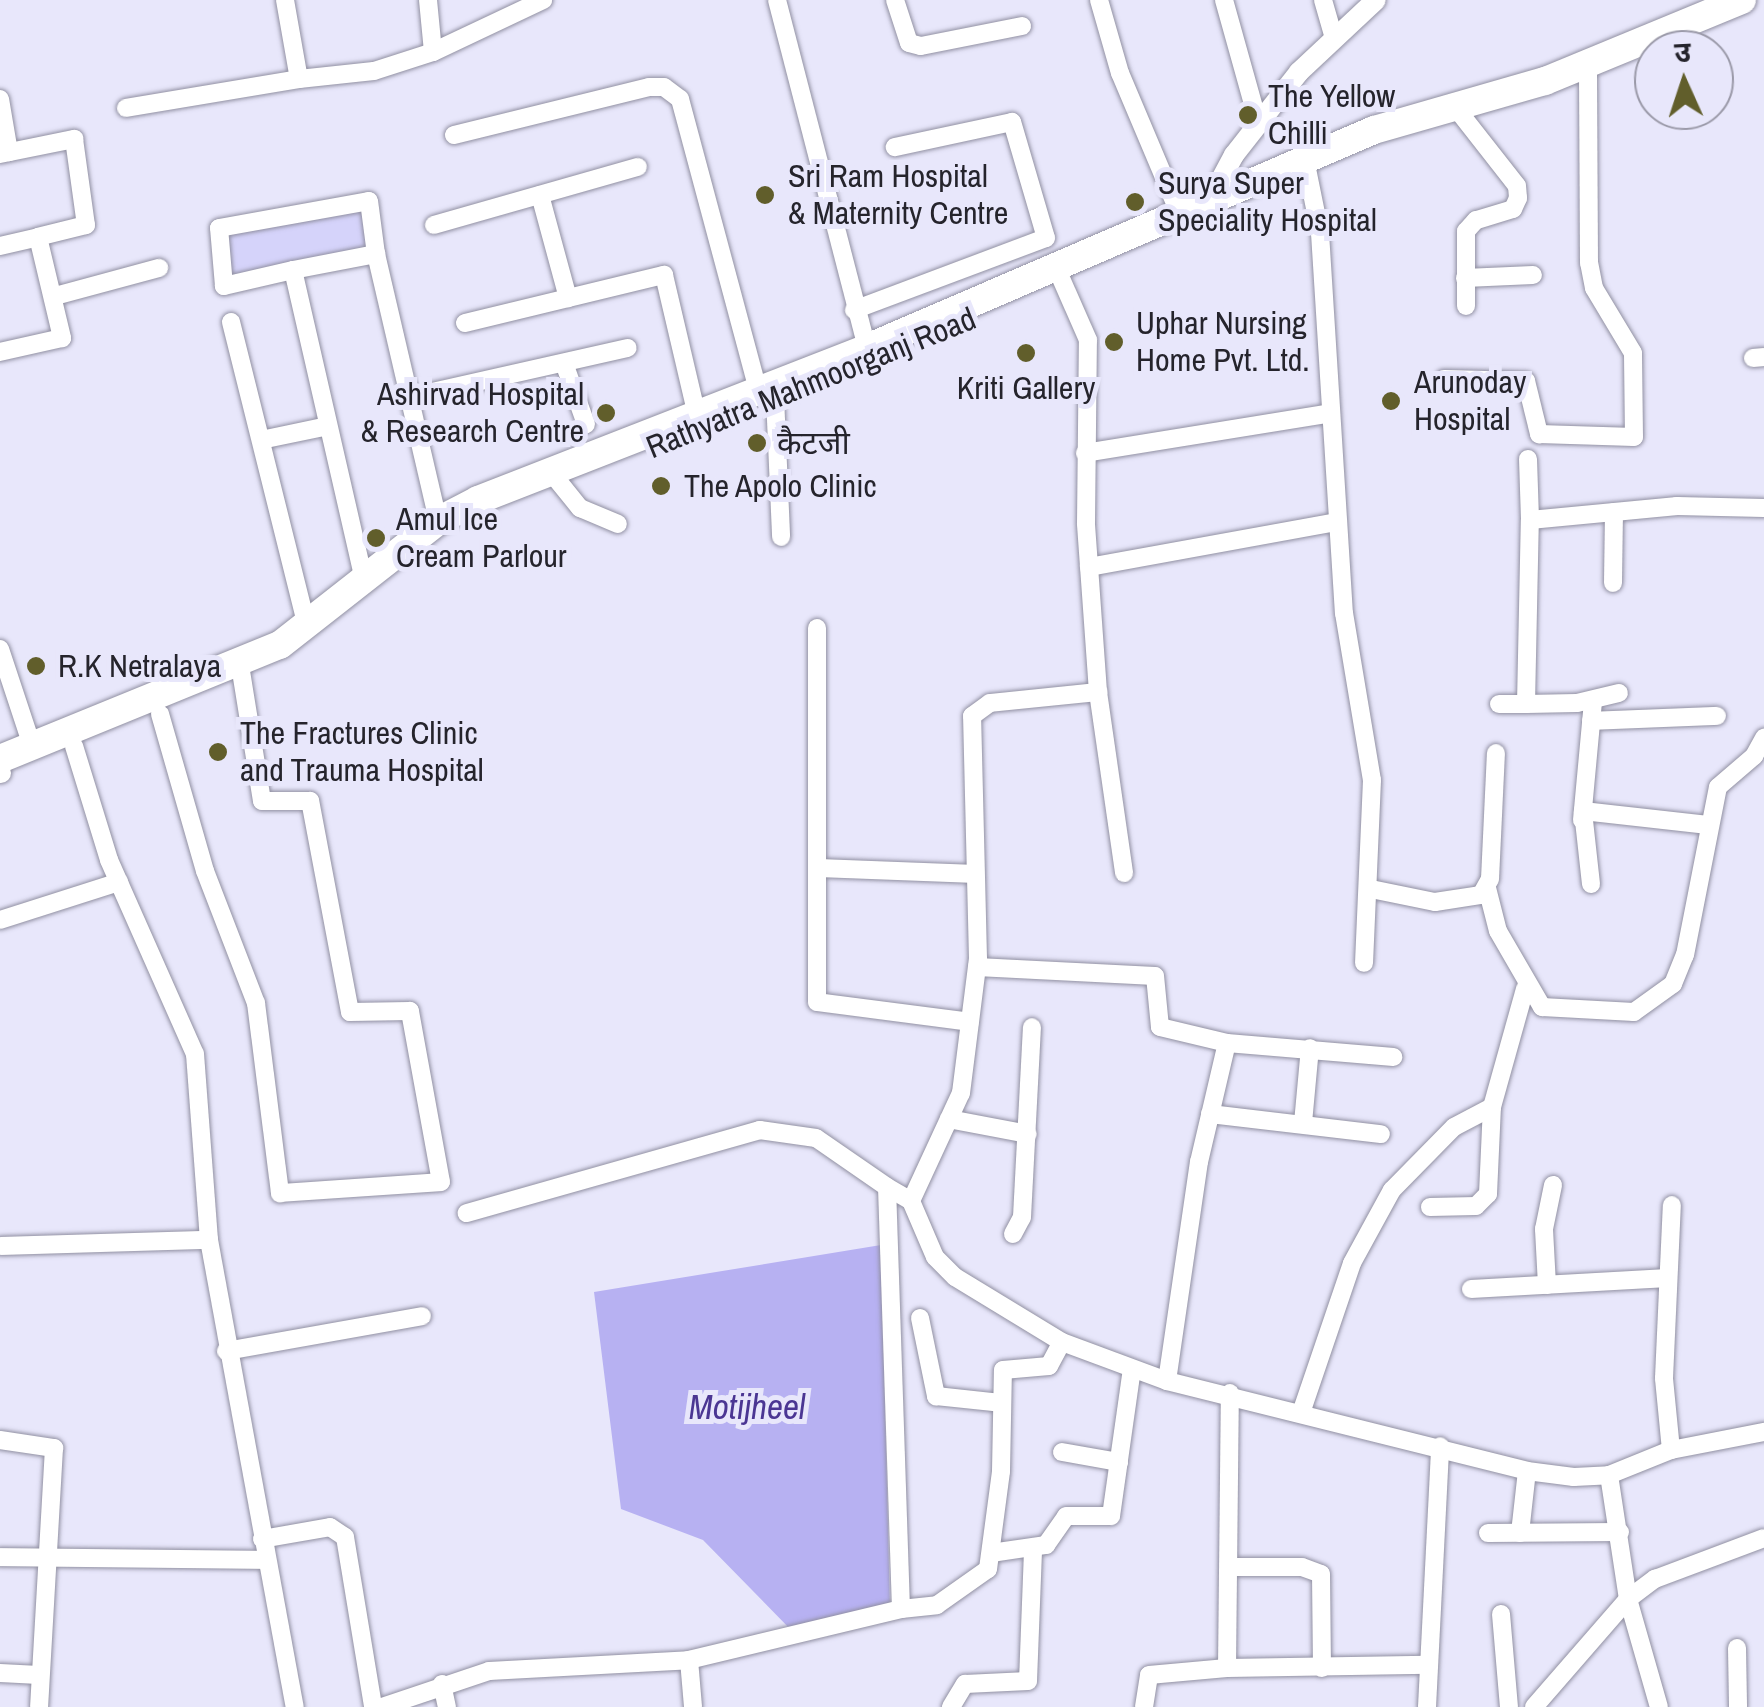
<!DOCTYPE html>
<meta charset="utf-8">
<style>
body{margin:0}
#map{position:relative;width:1764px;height:1707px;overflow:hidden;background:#e8e7fb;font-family:"Archivo Narrow","Noto Sans Devanagari",sans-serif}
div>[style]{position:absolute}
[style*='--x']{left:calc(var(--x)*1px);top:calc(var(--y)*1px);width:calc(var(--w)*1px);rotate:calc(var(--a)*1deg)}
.green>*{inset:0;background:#d5d3fa}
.water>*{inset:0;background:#b7b1f2}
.roads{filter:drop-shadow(0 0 2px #9190a2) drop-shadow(0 0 2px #9190a2)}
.minor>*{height:18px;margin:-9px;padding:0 9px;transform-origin:9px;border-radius:9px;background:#fff}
.tertiary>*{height:20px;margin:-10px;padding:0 10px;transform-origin:10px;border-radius:10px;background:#fff}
.primary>*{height:28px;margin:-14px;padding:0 14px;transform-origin:14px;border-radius:14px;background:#fff}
.dots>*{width:28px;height:28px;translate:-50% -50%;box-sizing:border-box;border:5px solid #e8e7fb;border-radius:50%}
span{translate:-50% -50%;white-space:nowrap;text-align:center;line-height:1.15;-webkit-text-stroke:10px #e8e7fb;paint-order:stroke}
.poi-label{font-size:32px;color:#25242c}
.left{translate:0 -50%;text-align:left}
.right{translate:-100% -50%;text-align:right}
.street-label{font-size:32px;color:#25242c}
.water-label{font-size:35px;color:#4b3693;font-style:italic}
.north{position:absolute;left:1634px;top:30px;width:100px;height:100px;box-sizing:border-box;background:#e8e7fb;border:2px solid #9a99a8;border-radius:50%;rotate:357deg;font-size:28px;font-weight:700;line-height:40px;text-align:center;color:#25242c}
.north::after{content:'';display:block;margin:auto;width:35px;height:45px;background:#615e2b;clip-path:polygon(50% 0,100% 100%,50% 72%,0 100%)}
</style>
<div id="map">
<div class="green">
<div style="clip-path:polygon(362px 202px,370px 249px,223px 280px,223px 228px)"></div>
</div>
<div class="water">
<div style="clip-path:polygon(881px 1245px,890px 1610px,794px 1633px,703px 1540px,621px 1509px,594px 1292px)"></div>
</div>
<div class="roads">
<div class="minor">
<div style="--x:285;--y:0;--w:80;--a:80"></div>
<div style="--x:299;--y:79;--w:75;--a:-6.1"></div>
<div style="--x:374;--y:71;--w:62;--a:-17.9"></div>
<div style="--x:428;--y:0;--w:52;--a:84.5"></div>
<div style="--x:433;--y:52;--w:122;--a:-25.3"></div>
<div style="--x:777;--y:0;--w:359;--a:75.5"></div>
<div style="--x:895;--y:0;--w:45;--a:72"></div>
<div style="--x:909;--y:43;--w:12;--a:14"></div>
<div style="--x:921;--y:46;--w:103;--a:-11.2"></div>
<div style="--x:1099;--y:0;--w:76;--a:74"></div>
<div style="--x:1120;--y:73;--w:149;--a:67.1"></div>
<div style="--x:1224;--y:0;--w:130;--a:74.4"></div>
<div style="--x:1323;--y:0;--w:36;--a:74"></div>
<div style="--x:0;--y:99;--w:54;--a:80.4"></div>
<div style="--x:1452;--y:103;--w:105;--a:51.9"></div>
<div style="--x:1517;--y:186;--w:12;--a:85"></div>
<div style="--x:1518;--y:198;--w:12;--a:114"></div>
<div style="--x:1513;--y:209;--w:39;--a:163"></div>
<div style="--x:1476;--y:220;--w:15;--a:132"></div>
<div style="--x:1466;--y:231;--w:75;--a:90"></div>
<div style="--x:126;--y:108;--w:175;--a:-9.5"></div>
<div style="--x:454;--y:135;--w:201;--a:-13.8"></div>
<div style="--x:649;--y:87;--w:15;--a:0"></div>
<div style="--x:664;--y:87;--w:20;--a:37"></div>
<div style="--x:680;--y:99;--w:298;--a:75"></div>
<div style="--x:0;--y:154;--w:76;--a:-11.5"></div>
<div style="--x:74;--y:139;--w:87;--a:82.1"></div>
<div style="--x:86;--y:225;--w:49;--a:166"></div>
<div style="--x:38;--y:237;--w:104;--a:76.6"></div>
<div style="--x:62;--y:338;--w:64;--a:167.3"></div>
<div style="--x:1305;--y:159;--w:76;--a:78.5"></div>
<div style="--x:1320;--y:233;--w:381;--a:86.4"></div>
<div style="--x:1344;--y:613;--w:169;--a:80.5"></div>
<div style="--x:1372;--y:780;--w:183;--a:92.5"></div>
<div style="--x:540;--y:195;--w:107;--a:74.8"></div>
<div style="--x:434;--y:225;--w:212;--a:-15.9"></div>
<div style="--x:0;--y:246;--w:39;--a:-13"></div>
<div style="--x:293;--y:270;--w:71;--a:166.9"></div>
<div style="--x:224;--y:286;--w:58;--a:-94.9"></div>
<div style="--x:219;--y:228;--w:152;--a:-10.2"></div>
<div style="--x:369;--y:201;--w:53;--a:82.5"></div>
<div style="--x:1465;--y:278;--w:68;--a:-2.5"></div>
<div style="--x:55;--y:296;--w:108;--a:-15.1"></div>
<div style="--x:854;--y:310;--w:205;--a:-20.6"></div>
<div style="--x:1046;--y:238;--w:121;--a:-106.3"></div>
<div style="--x:1012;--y:122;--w:120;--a:167.9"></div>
<div style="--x:231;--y:322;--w:314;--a:76"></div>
<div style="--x:465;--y:323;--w:205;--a:-13.6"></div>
<div style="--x:664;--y:275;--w:140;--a:76.8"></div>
<div style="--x:1753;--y:358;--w:11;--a:-5"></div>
<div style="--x:564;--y:363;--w:65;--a:70.2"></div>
<div style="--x:1444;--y:379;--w:82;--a:1.4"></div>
<div style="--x:1526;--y:381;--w:55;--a:76.2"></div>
<div style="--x:1539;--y:434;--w:95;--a:1.8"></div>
<div style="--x:1634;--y:437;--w:84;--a:-90.7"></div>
<div style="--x:1633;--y:353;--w:76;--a:-121"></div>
<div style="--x:1594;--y:288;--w:25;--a:-101"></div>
<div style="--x:1589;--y:263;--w:198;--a:-90.3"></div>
<div style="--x:410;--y:397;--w:223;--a:-12.7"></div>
<div style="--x:775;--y:397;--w:140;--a:87.5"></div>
<div style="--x:261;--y:440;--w:68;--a:-11.8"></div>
<div style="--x:1085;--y:453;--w:249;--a:-9.2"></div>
<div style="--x:1528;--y:459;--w:61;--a:88.1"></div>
<div style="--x:550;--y:471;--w:48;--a:51"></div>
<div style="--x:580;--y:508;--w:41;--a:22.8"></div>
<div style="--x:1089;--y:567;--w:251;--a:-10.3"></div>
<div style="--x:364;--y:580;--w:318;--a:-102.9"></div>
<div style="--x:293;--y:270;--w:85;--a:-10.9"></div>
<div style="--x:376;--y:254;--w:274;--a:76.9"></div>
<div style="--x:1613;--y:583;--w:71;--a:-89.2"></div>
<div style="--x:817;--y:628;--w:374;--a:90"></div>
<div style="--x:817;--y:1002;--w:154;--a:7.4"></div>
<div style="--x:0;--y:649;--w:102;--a:71.7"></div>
<div style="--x:1098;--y:692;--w:183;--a:81.8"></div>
<div style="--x:1499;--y:704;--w:27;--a:0"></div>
<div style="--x:1526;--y:704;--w:184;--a:-88.8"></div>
<div style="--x:1530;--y:520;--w:148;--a:-5.4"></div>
<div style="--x:1677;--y:506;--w:87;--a:1.3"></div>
<div style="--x:1526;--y:704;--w:51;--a:-1.1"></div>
<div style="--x:1577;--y:703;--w:43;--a:-13.4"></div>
<div style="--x:160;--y:714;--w:163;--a:74"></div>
<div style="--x:205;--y:871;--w:142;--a:68.9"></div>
<div style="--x:256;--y:1003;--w:192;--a:82.8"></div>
<div style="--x:280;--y:1193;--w:161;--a:-3.9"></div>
<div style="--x:441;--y:1182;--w:174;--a:-100.3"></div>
<div style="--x:410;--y:1011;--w:60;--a:179"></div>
<div style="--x:350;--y:1012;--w:215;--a:-100.7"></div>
<div style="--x:310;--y:801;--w:48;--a:180"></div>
<div style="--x:262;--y:801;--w:138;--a:-99.2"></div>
<div style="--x:1591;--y:721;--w:126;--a:-2.3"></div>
<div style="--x:74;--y:746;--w:119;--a:72.9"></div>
<div style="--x:109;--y:860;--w:212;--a:66.1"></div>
<div style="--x:195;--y:1054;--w:187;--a:85.7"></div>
<div style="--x:209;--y:1240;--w:475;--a:79.6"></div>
<div style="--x:1582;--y:820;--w:120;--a:-84.7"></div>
<div style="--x:821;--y:868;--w:153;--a:2.2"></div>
<div style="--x:1591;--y:884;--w:73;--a:-96.3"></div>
<div style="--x:1583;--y:811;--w:126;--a:6.4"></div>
<div style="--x:1487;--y:888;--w:44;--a:75.7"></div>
<div style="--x:1498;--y:931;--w:88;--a:59.9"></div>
<div style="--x:1542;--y:1007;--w:92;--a:3.1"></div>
<div style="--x:1634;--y:1012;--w:48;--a:-35.7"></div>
<div style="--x:1673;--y:984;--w:31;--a:-68"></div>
<div style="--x:1685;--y:955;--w:171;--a:-78.9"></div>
<div style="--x:1718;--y:787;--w:48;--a:-40.7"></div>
<div style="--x:1754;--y:756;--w:21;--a:-61"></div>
<div style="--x:1371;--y:889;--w:65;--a:11.5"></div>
<div style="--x:1435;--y:902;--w:47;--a:-8.7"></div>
<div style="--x:1481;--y:895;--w:18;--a:-61"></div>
<div style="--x:1490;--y:879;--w:126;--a:-87.3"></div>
<div style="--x:0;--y:920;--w:125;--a:-17.7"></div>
<div style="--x:977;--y:967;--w:178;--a:2.9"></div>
<div style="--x:1155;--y:976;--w:51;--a:84.4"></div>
<div style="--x:1160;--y:1027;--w:69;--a:13.4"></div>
<div style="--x:1227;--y:1043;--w:167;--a:4.8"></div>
<div style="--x:1210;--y:1114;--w:172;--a:6.7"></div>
<div style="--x:949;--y:1119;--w:80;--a:10.8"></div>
<div style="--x:1303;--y:1123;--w:75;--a:-84.7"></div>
<div style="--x:887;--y:1187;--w:28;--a:30"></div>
<div style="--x:911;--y:1201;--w:61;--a:66.8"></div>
<div style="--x:935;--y:1257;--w:28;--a:45"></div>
<div style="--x:955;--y:1277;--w:125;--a:31.3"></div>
<div style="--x:1062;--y:1342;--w:112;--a:20.4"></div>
<div style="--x:1167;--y:1381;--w:371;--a:14"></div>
<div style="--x:1527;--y:1471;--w:47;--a:7.3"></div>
<div style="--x:1574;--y:1477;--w:35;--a:-3"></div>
<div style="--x:1609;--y:1475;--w:67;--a:-22"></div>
<div style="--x:1671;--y:1450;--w:95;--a:-11"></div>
<div style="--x:911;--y:1201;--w:119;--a:-65.2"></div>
<div style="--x:961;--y:1093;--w:135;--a:-82.8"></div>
<div style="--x:978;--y:959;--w:243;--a:-91.4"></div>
<div style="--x:972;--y:716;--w:22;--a:-36"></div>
<div style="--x:990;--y:703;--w:109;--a:-5.8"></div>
<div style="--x:1098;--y:692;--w:169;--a:-94.1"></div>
<div style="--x:1086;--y:523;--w:183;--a:-89.4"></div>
<div style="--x:1088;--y:340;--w:82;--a:-113.7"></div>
<div style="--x:1430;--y:1207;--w:46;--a:-1.2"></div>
<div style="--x:1476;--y:1206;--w:17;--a:-45"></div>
<div style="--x:1488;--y:1194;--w:87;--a:-87.4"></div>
<div style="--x:1013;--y:1234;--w:19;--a:-62"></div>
<div style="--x:1022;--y:1217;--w:190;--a:-87"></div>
<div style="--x:1;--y:1246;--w:208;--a:-1.7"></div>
<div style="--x:1547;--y:1285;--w:56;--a:-93.1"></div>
<div style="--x:1544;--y:1229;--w:45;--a:-78.4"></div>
<div style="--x:1471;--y:1289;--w:197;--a:-3.2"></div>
<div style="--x:920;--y:1318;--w:80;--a:78.4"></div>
<div style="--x:936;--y:1396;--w:65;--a:6.1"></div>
<div style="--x:226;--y:1351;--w:199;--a:-10.1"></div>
<div style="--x:1167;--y:1381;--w:221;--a:-81.7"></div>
<div style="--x:1199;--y:1162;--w:122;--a:-76.8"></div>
<div style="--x:1301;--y:1413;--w:158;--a:-71.2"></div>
<div style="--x:1352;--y:1263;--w:83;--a:-61.3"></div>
<div style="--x:1392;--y:1190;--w:88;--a:-45.5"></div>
<div style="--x:1454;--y:1127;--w:43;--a:-27.8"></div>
<div style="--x:1492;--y:1107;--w:123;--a:-74.4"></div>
<div style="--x:0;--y:1440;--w:55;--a:8.4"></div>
<div style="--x:54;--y:1448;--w:259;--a:93.3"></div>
<div style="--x:1671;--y:1450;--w:72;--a:-95.6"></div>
<div style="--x:1664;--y:1378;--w:173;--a:-87.4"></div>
<div style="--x:1062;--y:1452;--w:58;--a:10"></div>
<div style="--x:1609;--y:1475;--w:125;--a:81.3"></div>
<div style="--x:1628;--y:1599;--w:112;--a:74"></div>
<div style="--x:1488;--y:1533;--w:132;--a:-0.4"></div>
<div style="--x:1520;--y:1533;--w:62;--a:-83.6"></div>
<div style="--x:262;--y:1539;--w:69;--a:-10"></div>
<div style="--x:330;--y:1527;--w:18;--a:34"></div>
<div style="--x:345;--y:1537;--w:172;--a:80.6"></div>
<div style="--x:991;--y:1553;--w:56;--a:-8.3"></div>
<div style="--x:1046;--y:1545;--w:35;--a:-55"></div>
<div style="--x:1066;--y:1516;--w:45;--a:0"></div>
<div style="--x:1111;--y:1516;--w:148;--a:-81.9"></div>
<div style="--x:0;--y:1557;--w:266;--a:0.6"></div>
<div style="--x:1231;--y:1567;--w:71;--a:0"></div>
<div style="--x:1302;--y:1567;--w:20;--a:20"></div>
<div style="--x:1321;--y:1574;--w:94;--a:89.4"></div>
<div style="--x:901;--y:1609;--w:36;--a:-6"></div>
<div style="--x:937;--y:1605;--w:62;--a:-35.2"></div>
<div style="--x:988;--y:1569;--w:99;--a:-82.4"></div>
<div style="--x:1001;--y:1471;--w:101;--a:-88.9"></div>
<div style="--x:1003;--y:1370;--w:46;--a:-5"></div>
<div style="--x:1049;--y:1366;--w:27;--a:-62"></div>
<div style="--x:1501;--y:1614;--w:93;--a:85.1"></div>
<div style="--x:1737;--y:1648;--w:59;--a:89"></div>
<div style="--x:689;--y:1660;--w:47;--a:85.1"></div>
<div style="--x:1227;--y:1668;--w:201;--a:-0.9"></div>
<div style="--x:0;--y:1673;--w:39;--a:3"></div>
<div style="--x:442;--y:1684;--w:24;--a:78"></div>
<div style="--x:382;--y:1707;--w:113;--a:-18.6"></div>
<div style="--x:489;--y:1671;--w:200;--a:-3.1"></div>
<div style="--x:689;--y:1660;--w:218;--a:-13.5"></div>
<div style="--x:901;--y:1609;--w:422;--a:-91.9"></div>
<div style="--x:887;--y:1187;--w:86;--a:-145.4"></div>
<div style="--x:816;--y:1138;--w:57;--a:-171.9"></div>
<div style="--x:760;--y:1130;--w:305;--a:164.2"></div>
<div style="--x:951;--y:1707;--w:27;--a:-59"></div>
<div style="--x:965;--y:1684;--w:63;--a:-2.7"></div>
<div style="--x:1028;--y:1681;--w:133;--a:-87.8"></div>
<div style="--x:1144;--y:1707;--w:32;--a:-81"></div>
<div style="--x:1149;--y:1675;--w:78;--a:-5.1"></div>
<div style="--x:1227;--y:1668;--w:275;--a:-89.4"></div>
<div style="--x:1427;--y:1707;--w:261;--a:-87.1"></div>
<div style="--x:1534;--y:1707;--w:143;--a:-49"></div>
<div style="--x:1628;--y:1599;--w:34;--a:-37"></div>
<div style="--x:1655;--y:1579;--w:116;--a:-20.6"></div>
</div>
<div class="tertiary">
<div style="--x:1213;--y:206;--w:8;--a:-104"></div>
<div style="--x:1211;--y:198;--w:49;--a:-61.9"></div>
<div style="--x:1234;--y:155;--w:105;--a:-51.9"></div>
<div style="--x:1299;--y:72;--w:105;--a:-43.1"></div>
<div style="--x:0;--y:773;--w:1;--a:0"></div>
</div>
<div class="primary">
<div style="--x:0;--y:759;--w:302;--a:-22.2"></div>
<div style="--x:280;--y:645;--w:201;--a:-38.1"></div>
<div style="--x:438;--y:521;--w:45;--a:-27.7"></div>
<div style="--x:478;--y:500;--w:418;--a:-21.3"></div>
<div style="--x:867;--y:348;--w:552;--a:-23.27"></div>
<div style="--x:1374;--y:130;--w:178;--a:-16"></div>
<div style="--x:1545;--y:81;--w:213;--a:-22.4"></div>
</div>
</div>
<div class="dots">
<div style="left:1248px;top:115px;background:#615e2b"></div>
<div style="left:765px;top:195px;background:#615e2b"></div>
<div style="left:1135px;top:202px;background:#615e2b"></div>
<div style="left:1114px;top:342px;background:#615e2b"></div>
<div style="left:1026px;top:353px;background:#615e2b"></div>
<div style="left:1391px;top:401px;background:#615e2b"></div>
<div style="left:606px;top:413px;background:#615e2b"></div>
<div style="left:757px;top:443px;background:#615e2b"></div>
<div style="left:661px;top:486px;background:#615e2b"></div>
<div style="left:376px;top:538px;background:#615e2b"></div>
<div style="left:36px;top:666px;background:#615e2b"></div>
<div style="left:218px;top:752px;background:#615e2b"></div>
</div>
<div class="poi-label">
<span class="left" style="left:1268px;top:115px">The Yellow<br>Chilli</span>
<span class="left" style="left:788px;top:195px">Sri Ram Hospital<br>&amp; Maternity Centre</span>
<span class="left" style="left:1158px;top:202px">Surya Super<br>Speciality Hospital</span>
<span class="left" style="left:1136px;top:342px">Uphar Nursing<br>Home Pvt. Ltd.</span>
<span class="left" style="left:1414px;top:401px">Arunoday<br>Hospital</span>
<span style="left:1026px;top:388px">Kriti Gallery</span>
<span class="right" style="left:584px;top:413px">Ashirvad Hospital<br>&amp; Research Centre</span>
<span class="left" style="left:777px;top:443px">कैटजी</span>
<span class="left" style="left:684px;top:486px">The Apolo Clinic</span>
<span class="left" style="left:396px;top:538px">Amul Ice<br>Cream Parlour</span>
<span class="left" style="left:58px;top:666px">R.K Netralaya</span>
<span class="left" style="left:240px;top:752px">The Fractures Clinic<br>and Trauma Hospital</span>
</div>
<div class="street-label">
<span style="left:811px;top:383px;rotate:-22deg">Rathyatra Mahmoorganj Road</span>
</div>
<div class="water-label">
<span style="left:747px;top:1407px">Motijheel</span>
</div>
<div class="north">उ</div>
</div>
